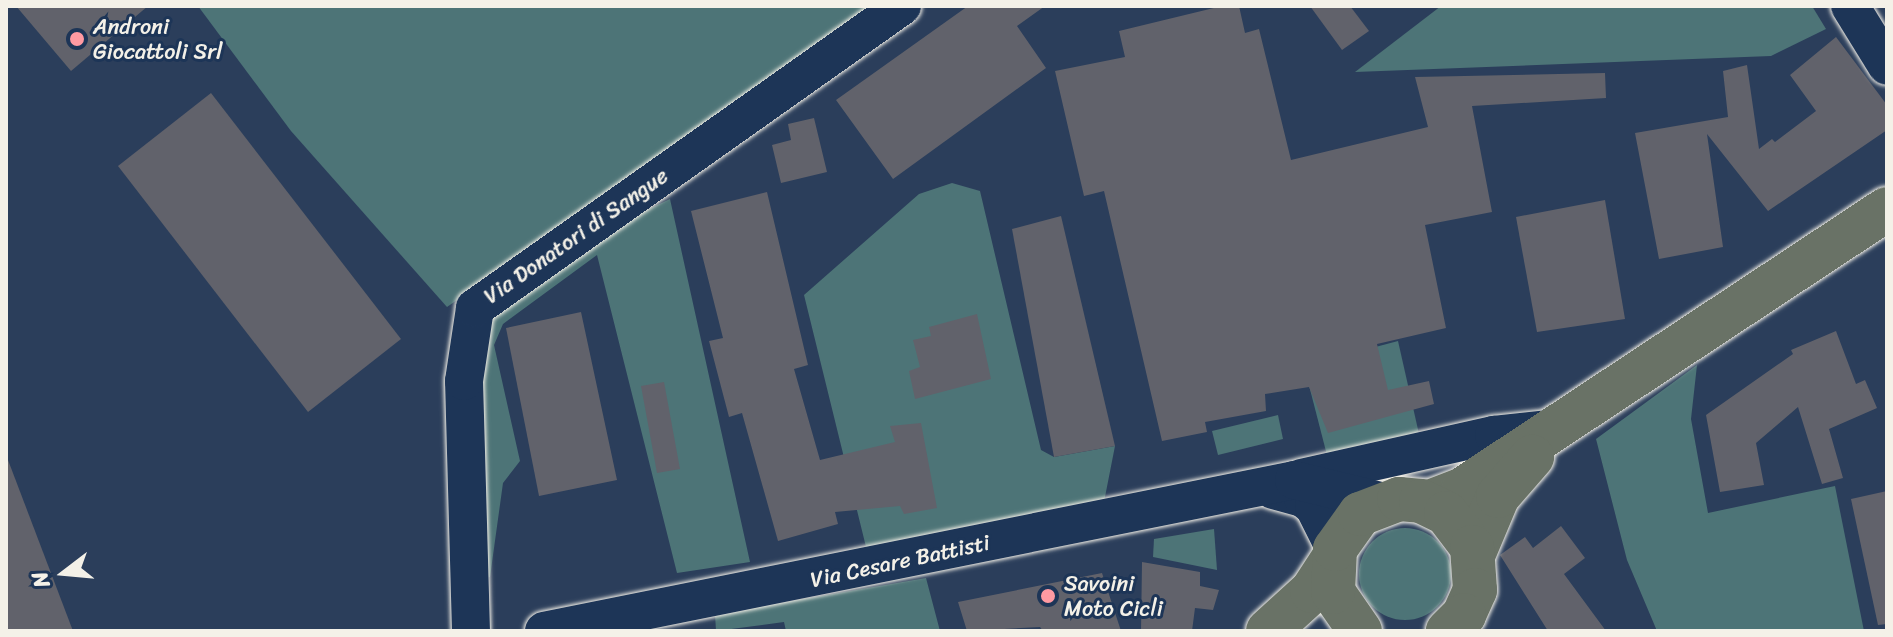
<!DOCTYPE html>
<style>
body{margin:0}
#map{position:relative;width:1893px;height:637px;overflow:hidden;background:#2b3e5b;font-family:Sriracha,sans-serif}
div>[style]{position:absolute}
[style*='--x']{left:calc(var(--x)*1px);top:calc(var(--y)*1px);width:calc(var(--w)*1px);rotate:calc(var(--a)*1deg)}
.green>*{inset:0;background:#4d7477}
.round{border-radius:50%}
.building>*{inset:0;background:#61626b}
.roads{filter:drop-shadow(0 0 2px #f4f1e8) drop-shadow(0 0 2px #f4f1e8)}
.minor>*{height:38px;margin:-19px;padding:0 19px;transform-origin:19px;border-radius:19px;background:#1d3557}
.major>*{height:44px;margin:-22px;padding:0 22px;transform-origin:22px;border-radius:22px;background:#697266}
.dots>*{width:22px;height:22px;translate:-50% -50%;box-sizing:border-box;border:4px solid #1d3557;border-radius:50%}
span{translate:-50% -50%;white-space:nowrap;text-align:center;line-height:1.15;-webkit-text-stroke:6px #1d3557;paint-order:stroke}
.poi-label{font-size:22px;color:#f4f1e8}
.left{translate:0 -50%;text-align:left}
.street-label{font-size:22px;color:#f4f1e8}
.frame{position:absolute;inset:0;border:8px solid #f4f1e8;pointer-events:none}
.north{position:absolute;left:24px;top:533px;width:80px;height:80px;-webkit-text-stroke:6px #1d3557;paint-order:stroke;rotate:254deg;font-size:22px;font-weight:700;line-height:32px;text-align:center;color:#f4f1e8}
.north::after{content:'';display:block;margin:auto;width:28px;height:36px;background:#f4f1e8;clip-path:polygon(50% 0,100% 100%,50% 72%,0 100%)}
</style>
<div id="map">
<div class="green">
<div style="clip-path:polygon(198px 6px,876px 6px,447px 307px,291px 131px)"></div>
<div style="clip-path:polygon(1441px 6px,1812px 6px,1826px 29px,1771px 56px,1355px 72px)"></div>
<div style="clip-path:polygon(952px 183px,980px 191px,1041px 450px,1054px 457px,1115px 446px,1104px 502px,867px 551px,804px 295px,919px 194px)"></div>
<div style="clip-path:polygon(670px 199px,750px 562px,677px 573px,597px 255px,503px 324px,494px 345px,520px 461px,503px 483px,490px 577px,482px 579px,474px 433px,490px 319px,592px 236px)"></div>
<div style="clip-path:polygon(1398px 341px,1419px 434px,1329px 463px,1304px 366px)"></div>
<div style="clip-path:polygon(1697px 365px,1691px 419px,1708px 513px,1835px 486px,1864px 631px,1657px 631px,1627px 560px,1596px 439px)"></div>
<div style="clip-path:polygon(1278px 415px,1283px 439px,1218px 455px,1212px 431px)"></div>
<div class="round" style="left:1359px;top:528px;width:92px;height:92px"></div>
<div style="clip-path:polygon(1214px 529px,1217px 570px,1153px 557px,1154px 539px)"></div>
<div style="clip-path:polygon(926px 578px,940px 631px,786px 631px,784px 622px,716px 631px,715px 614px)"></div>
</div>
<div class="building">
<div style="clip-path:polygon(16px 6px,148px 6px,71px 71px)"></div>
<div style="clip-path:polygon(968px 6px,1045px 6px,1017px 26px,1046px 68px,893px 179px,836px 100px)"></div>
<div style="clip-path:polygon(1222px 6px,1239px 6px,1245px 33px,1259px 29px,1291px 160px,1428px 127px,1415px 77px,1605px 73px,1606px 98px,1472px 106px,1492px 212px,1425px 225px,1446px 328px,1377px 344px,1388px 390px,1429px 381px,1434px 404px,1328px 433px,1309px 387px,1265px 394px,1266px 411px,1205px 422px,1207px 432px,1162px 441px,1104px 191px,1084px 196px,1055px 71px,1125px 57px,1119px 31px)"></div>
<div style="clip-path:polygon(1310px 6px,1350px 6px,1369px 31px,1342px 50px)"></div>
<div style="clip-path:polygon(1836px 37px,1887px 105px,1887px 130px,1768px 211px,1707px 134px,1723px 247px,1659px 259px,1635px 133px,1728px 117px,1723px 71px,1747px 65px,1759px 149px,1772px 139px,1775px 142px,1816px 111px,1790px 75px)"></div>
<div style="clip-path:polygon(211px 93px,401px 339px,308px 412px,118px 166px)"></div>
<div style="clip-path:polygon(814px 118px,827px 172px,781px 183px,772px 145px,791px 140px,788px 124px)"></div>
<div style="clip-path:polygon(767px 192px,808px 365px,794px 369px,820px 460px,895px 442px,890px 426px,921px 423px,937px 508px,904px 514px,900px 506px,835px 512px,838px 524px,778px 541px,742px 413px,729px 417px,709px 341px,723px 338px,691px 211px)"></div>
<div style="clip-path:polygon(1605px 200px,1625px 319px,1537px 332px,1516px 217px)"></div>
<div style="clip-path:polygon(1061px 216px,1115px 446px,1054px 457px,1012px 229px)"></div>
<div style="clip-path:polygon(581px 312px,617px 480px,539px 496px,506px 328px)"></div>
<div style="clip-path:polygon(977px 314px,991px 379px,915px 399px,909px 371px,920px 367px,913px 340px,931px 336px,929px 327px)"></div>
<div style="clip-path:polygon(1836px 331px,1856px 384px,1865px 380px,1877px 408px,1829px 429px,1843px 478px,1822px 484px,1798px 407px,1756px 443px,1764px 485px,1720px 492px,1706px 415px,1793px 354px,1791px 350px)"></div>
<div style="clip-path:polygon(664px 382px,680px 469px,657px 473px,641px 386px)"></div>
<div style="clip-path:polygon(6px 460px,8px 460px,73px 631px,6px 631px)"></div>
<div style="clip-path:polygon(1887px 491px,1887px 624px,1878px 625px,1851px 499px)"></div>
<div style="clip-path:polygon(1561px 526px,1585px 558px,1564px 574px,1606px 631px,1548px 631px,1500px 555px,1525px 537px,1533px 548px)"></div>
<div style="clip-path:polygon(1142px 562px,1200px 572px,1200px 586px,1219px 590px,1213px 610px,1195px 608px,1192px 631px,1141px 631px)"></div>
<div style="clip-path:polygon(1102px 573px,1121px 631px,1043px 631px,1040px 627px,967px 631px,958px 602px)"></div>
</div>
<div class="roads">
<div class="minor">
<div style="--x:1850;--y:6;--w:70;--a:58.3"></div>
<div style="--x:1301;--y:478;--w:198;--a:-12.6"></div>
<div style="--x:1494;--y:435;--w:63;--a:-6.3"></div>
<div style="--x:1273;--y:490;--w:31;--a:15"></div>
<div style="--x:1303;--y:498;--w:14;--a:39"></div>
<div style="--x:1314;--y:507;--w:47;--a:63.4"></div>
<div style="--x:471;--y:631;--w:250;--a:-91.6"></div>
<div style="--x:464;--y:381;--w:74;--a:-81.4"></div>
<div style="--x:475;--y:308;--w:523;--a:-35.27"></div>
<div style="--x:544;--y:631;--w:765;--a:-11.38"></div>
<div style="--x:1294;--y:480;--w:93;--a:13.7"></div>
</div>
<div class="major">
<div style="--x:1427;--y:503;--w:39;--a:-21"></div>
<div style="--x:1463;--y:489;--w:508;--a:-33.44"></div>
<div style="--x:1474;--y:553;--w:62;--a:-67.2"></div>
<div style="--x:1498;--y:496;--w:52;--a:-48.9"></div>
<div style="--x:1268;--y:631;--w:59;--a:-42.3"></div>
<div style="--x:1312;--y:591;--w:35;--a:-57"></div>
<div style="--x:1360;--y:631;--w:47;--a:-124.7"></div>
<div style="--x:1333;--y:592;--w:43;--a:-87.3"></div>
<div style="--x:1335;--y:549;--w:43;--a:-54.5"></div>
<div style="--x:1360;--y:514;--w:42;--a:-21"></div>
<div style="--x:1399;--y:499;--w:22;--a:5"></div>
<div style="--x:1421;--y:501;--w:28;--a:26"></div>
<div style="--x:1446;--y:513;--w:43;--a:52.6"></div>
<div style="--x:1472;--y:547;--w:43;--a:86"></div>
<div style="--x:1475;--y:590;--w:27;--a:114"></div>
<div style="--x:1464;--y:615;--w:23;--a:135"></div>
</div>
</div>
<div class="dots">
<div style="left:77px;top:39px;background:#ff9aa2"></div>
<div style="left:1048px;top:596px;background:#ff9aa2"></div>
</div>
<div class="poi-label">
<span class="left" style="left:93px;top:39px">Androni<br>Giocattoli Srl</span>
<span class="left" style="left:1064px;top:596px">Savoini<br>Moto Cicli</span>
</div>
<div class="street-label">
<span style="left:576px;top:236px;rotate:-35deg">Via Donatori di Sangue</span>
<span style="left:900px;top:561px;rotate:-12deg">Via Cesare Battisti</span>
</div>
<div class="frame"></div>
<div class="north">N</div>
</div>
